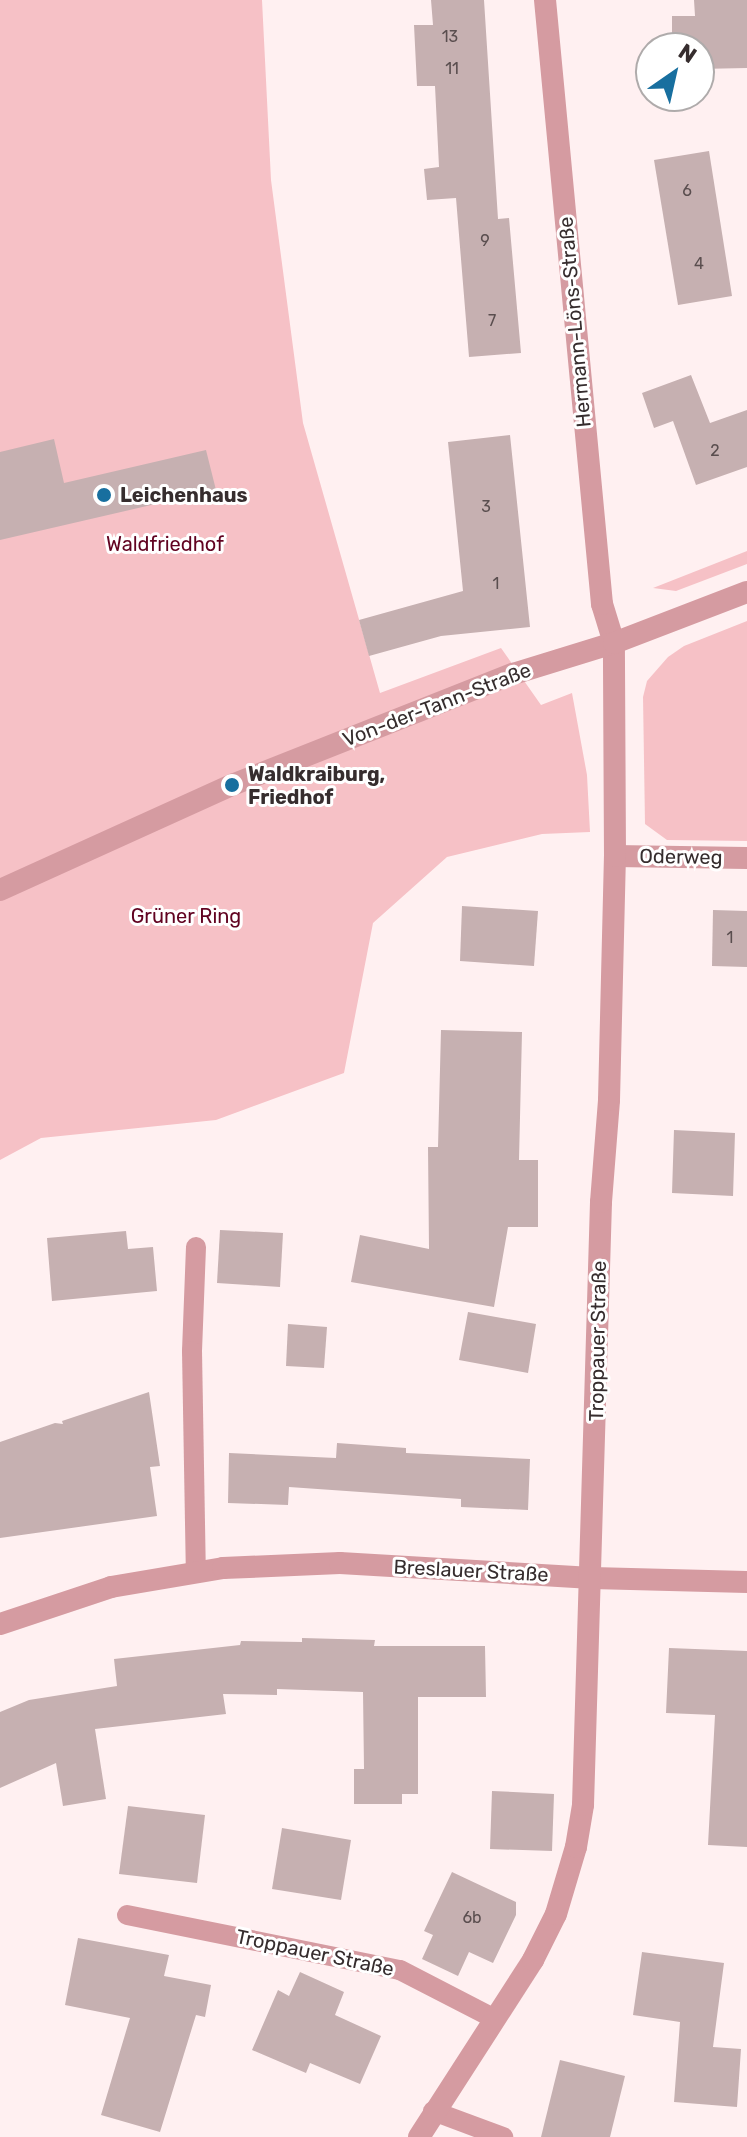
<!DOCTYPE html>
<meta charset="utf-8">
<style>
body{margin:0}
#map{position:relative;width:747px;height:2137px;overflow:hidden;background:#fff0f1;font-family:Rubik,sans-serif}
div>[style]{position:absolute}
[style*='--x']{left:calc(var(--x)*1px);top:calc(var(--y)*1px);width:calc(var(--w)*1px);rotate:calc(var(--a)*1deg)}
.green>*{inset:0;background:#f6c1c6}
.building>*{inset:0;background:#c6b0b1}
.service>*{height:20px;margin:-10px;padding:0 10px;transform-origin:10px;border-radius:10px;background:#d59ba1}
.minor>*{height:22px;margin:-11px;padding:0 11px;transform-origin:11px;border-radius:11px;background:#d59ba1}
.tertiary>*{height:22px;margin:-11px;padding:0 11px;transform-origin:11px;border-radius:11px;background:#d59ba1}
.dots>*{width:22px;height:22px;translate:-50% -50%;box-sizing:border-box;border:4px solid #fff;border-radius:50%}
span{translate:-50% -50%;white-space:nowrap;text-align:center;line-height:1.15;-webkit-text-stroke:6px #fff;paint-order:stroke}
.number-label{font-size:16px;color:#5a4e4f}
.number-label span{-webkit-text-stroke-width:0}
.street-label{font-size:20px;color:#362d2e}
.poi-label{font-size:20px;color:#362d2e;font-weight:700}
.left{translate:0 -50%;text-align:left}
.park-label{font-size:20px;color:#610321}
.north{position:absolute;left:635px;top:32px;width:80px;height:80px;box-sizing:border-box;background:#fff;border:2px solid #afabab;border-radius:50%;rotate:34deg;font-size:22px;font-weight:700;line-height:32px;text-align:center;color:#362d2e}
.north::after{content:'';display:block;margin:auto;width:28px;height:36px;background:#186f9f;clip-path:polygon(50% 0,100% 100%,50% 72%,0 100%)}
</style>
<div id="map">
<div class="green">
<div style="clip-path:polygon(0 0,262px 0,271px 180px,303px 423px,380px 693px,501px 648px,541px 705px,572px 693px,587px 775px,590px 832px,542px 834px,447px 857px,373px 923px,344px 1073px,216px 1120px,41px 1138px,0 1160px)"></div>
<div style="clip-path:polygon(747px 551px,747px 564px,676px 591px,653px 588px)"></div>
<div style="clip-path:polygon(747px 621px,747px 841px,667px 840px,645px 824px,643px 697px,647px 681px,668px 657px,684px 646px)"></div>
</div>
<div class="building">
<div style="clip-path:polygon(431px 0,484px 0,498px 219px,509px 218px,521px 353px,469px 357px,456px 198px,427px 200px,424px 169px,439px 167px,435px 86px,417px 86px,414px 25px,433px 25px)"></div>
<div style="clip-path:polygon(694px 0,747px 0,747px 68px,699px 69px,699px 48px,672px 48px,672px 16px,695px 16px)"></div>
<div style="clip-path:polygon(709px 151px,732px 296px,678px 305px,654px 160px)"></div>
<div style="clip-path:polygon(691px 375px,710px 423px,747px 410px,747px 467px,696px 485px,673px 421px,654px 428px,642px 393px)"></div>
<div style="clip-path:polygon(510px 435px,530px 627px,441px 636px,369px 656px,359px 620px,463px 591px,448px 442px)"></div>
<div style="clip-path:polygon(54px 439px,64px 483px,206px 450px,216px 490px,0 540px,0 452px)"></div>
<div style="clip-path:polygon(462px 906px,538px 911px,534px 966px,460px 961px)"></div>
<div style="clip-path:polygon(713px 910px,747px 911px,747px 967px,712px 966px)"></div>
<div style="clip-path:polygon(441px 1030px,522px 1032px,519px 1160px,538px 1160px,538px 1227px,508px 1227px,494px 1307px,351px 1282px,360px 1235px,429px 1249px,428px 1147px,438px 1147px)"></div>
<div style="clip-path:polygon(674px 1130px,735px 1133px,733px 1196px,672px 1193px)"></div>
<div style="clip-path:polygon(220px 1230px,283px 1233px,280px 1287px,217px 1283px)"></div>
<div style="clip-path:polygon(126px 1231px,128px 1249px,153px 1247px,157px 1291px,52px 1301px,47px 1238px)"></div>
<div style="clip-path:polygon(468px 1312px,536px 1324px,528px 1373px,459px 1360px)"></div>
<div style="clip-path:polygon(288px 1324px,327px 1327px,324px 1368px,286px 1366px)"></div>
<div style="clip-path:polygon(149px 1392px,160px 1466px,150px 1467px,157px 1516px,0 1538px,0 1442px,55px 1423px,63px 1424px,62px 1421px)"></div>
<div style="clip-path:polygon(337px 1443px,406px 1448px,406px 1453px,530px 1459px,528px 1510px,461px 1507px,461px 1499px,289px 1487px,288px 1505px,228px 1503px,229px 1453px,336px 1458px)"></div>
<div style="clip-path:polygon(302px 1638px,375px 1640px,374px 1646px,485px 1646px,486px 1697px,418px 1697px,418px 1794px,402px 1794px,402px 1804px,354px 1804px,354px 1769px,364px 1769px,363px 1692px,277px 1689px,277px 1695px,223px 1694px,226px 1714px,95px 1729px,106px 1799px,63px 1806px,56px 1763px,0 1788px,0 1712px,29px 1700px,117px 1686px,114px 1659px,240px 1645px,241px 1641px,302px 1642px)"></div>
<div style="clip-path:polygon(669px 1648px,747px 1651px,747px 1847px,708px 1845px,715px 1715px,666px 1713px)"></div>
<div style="clip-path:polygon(492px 1791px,554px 1794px,552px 1851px,490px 1849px)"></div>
<div style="clip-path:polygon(128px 1806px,205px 1815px,197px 1883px,119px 1874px)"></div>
<div style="clip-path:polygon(282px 1828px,351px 1840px,341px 1900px,272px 1889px)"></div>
<div style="clip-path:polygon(452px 1872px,516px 1902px,516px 1915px,493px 1963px,469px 1952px,458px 1976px,422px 1959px,433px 1935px,424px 1931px)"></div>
<div style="clip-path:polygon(78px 1938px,169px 1955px,164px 1976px,211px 1985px,205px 2017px,196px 2015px,160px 2132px,101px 2115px,130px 2018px,65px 2005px)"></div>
<div style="clip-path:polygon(642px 1952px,724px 1963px,713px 2047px,741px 2049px,737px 2107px,674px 2102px,680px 2022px,633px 2015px)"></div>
<div style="clip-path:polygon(300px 1972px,344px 1992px,335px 2015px,381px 2036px,360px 2084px,310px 2063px,306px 2073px,252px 2050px,278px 1990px,289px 1996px)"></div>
<div style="clip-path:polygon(560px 2060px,625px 2076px,610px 2137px,541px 2137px)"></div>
</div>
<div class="service">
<div style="--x:196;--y:1247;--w:104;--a:92.2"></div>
<div style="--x:192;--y:1351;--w:222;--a:89"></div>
<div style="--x:127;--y:1915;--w:278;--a:11.4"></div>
<div style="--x:400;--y:1970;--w:105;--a:27.3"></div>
<div style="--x:433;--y:2111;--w:75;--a:20.4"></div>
</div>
<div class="minor">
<div style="--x:615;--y:856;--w:132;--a:0.9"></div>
<div style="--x:0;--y:1624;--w:117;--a:-18.4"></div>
<div style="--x:111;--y:1587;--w:114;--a:-9.6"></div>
<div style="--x:223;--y:1568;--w:117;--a:-2.4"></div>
<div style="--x:340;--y:1563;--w:252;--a:3.4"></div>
<div style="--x:592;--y:1578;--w:155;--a:1.5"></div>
<div style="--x:419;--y:2137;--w:211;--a:-57.2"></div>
<div style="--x:533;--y:1960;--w:51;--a:-63.4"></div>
<div style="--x:556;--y:1914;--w:70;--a:-73.4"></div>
<div style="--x:576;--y:1847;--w:43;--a:-80.5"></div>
<div style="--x:583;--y:1805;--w:603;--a:-88.29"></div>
<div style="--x:601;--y:1202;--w:102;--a:-85.5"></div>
<div style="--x:609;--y:1100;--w:244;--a:-88.6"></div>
<div style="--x:615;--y:856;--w:213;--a:-90.3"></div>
<div style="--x:614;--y:643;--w:41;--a:-107.1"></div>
<div style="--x:602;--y:604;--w:607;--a:-95.39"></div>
</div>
<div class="tertiary">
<div style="--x:0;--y:890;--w:255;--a:-24.4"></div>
<div style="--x:232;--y:785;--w:302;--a:-21.6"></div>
<div style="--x:513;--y:674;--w:106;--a:-17.1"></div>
<div style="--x:614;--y:643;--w:142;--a:-21"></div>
</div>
<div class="dots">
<div style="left:104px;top:495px;background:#186f9f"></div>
<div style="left:232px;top:785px;background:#186f9f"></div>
</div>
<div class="number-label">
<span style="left:450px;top:37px">13</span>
<span style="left:452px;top:69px">11</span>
<span style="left:687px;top:191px">6</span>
<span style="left:485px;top:241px">9</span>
<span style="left:699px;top:264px">4</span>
<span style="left:492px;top:321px">7</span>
<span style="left:715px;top:451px">2</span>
<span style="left:486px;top:507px">3</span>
<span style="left:496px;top:584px">1</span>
<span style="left:730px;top:938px">1</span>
<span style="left:472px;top:1918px">6b</span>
</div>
<div class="street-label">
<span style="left:575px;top:322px;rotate:-95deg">Hermann-Löns-Straße</span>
<span style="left:437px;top:705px;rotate:-21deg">Von-der-Tann-Straße</span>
<span style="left:681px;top:857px;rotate:1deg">Oderweg</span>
<span style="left:598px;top:1341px;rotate:-89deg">Troppauer Straße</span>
<span style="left:471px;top:1571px;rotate:3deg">Breslauer Straße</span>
<span style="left:315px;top:1953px;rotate:12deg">Troppauer Straße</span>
</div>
<div class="poi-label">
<span class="left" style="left:120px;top:495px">Leichenhaus</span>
<span class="left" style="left:248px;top:786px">Waldkraiburg,<br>Friedhof</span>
</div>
<div class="park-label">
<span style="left:165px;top:544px">Waldfriedhof</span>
<span style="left:186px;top:916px">Grüner Ring</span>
</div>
<div class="north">N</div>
</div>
